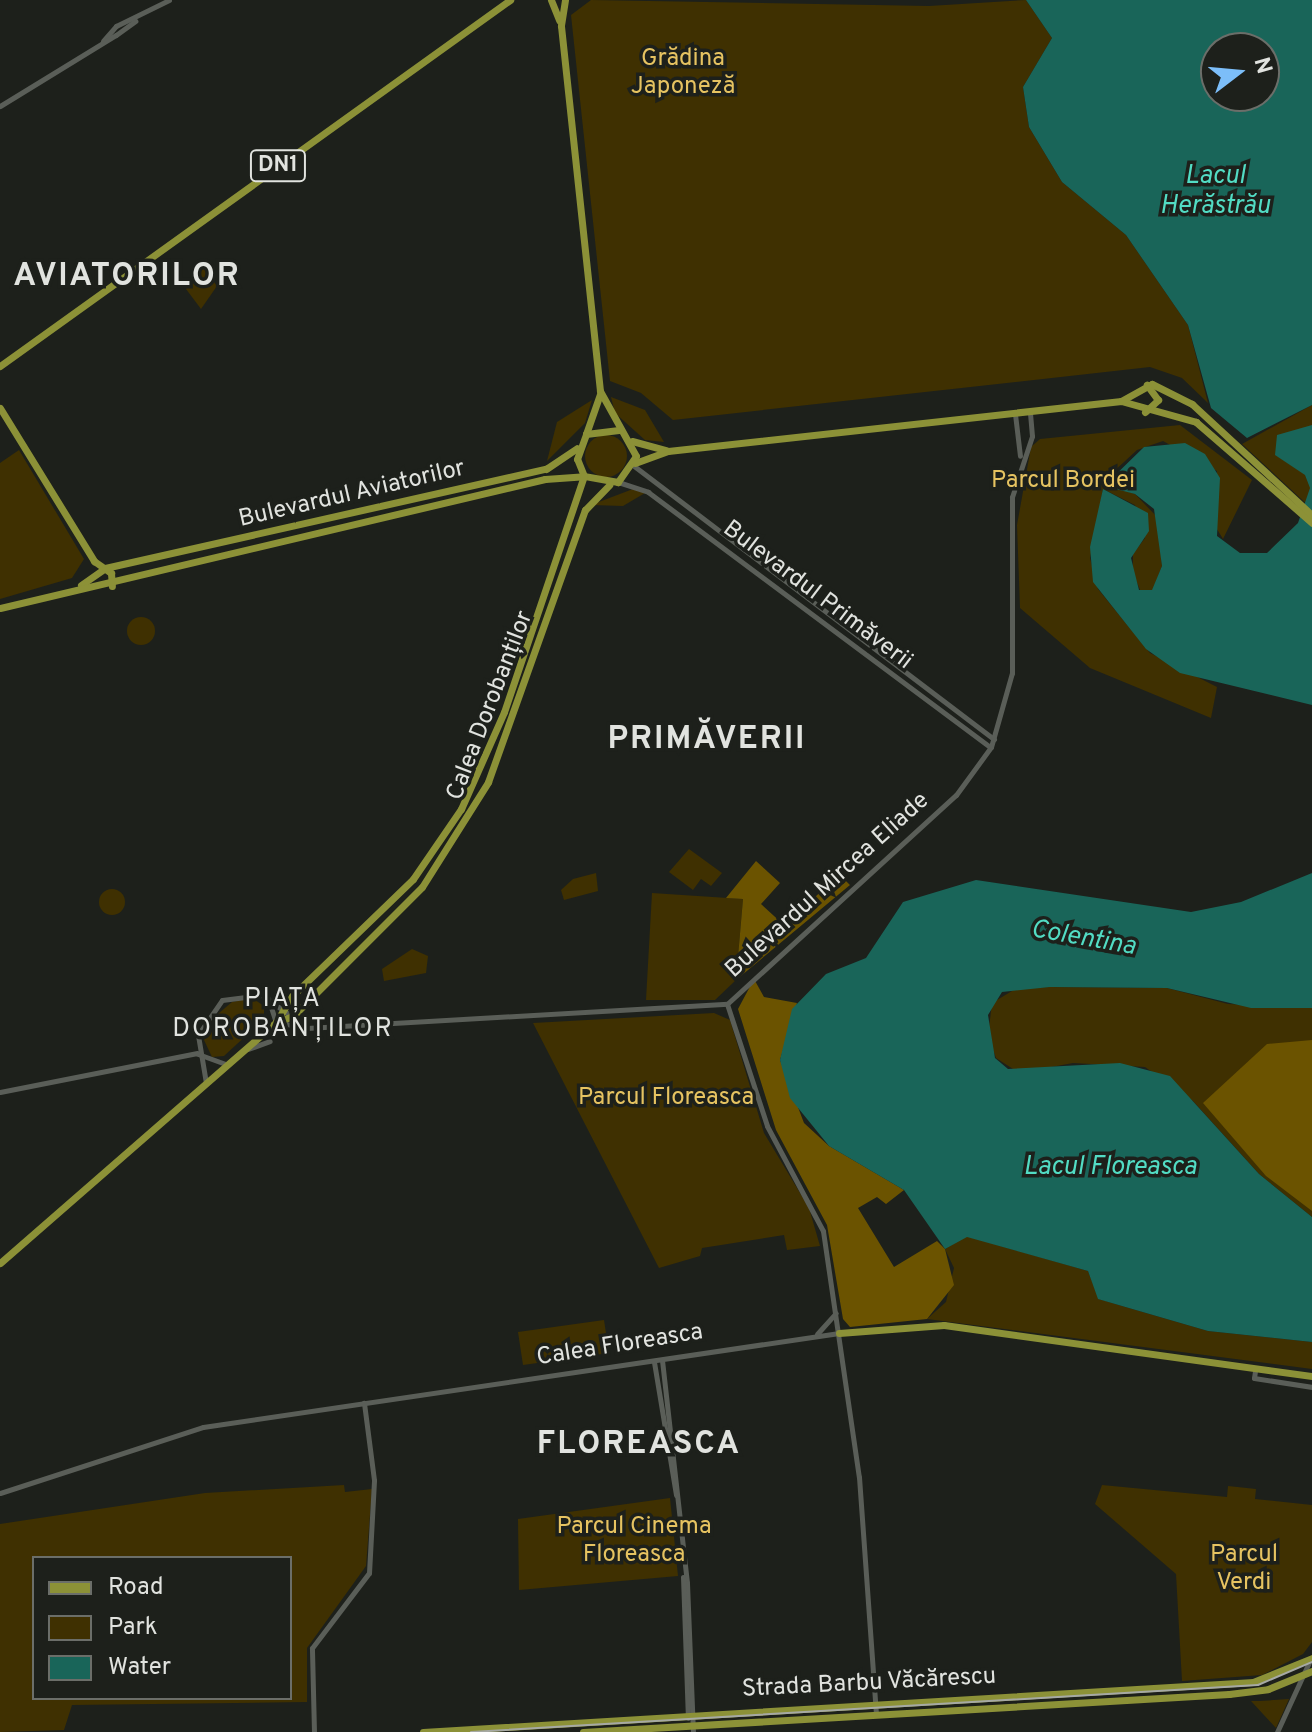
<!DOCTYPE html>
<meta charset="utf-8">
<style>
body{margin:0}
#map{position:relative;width:1312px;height:1732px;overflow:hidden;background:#1d201b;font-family:Overpass,sans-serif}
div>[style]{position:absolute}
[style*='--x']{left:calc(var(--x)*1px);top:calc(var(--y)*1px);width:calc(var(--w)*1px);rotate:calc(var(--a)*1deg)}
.green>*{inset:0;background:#3f3001}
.round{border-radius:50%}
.forest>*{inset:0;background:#6b5300}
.water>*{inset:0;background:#196559}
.minor>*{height:5px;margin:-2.5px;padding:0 2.5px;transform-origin:2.5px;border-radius:2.5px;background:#5a5e58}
.major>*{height:7px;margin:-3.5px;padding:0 3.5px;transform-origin:3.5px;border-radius:3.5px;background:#8c9137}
.tram>*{height:2px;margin:-1px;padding:0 1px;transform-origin:1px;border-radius:1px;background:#a6a9a4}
span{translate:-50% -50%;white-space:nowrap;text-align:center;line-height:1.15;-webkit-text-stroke:7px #1d201b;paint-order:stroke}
.shield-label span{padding:2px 6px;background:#1d201b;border:2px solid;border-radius:6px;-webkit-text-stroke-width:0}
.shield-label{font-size:22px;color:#e1e3df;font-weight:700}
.park-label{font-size:24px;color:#e6c361}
.street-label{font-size:24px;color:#e1e3df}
.water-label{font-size:26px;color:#52dcc4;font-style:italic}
.neighbourhood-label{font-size:26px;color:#e1e3df;letter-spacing:2px}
.district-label{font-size:32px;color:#e1e3df;font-weight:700;letter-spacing:2px}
.legend{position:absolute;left:32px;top:1556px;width:260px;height:144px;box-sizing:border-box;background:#1d201b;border:2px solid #6b6e69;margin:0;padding:10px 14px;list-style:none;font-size:24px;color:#e1e3df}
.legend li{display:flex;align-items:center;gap:16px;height:40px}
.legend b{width:40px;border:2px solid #6b6e69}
.north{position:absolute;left:1200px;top:32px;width:80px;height:80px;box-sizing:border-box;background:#1d201b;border:2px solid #6b6e69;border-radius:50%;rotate:74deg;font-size:22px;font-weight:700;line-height:32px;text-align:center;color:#e1e3df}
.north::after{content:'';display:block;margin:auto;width:28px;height:36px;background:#7cbef9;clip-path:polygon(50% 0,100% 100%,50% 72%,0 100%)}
</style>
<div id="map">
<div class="green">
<div style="clip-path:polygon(591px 0,929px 6px,1026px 0,1052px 38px,1023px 87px,1029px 127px,1062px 182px,1126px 235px,1188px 325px,1208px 403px,1182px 378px,1150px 367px,673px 420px,641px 393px,610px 381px,571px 15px)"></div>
<div style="clip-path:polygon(203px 267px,217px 286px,201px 309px,186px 289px)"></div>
<div style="clip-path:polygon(611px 397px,645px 410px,664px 442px,645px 440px,615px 413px)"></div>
<div style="clip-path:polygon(592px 400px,585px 423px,547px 461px,557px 422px)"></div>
<div style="clip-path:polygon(1312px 405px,1312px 509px,1242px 444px)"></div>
<div style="clip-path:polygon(1180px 425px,1252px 480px,1223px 539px,1215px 526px,1217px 471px,1163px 441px,1137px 450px,1111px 474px,1112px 486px,1135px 494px,1158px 518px,1162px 566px,1153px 590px,1141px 592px,1133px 573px,1133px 554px,1145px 538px,1135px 505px,1103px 489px,1090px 558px,1098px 589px,1150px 653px,1217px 687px,1211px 718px,1090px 668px,1020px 608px,1017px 525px,1031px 447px,1040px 439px)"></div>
<div class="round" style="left:585px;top:435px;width:42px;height:42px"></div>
<div style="clip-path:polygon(19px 450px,84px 559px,72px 578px,0 599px,0 463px)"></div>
<div style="clip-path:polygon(633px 489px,645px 493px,623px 506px,591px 505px)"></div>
<div class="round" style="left:127px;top:617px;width:28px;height:28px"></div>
<div style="clip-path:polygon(689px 849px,722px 873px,711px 886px,701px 879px,693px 890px,669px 872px)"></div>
<div style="clip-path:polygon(596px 873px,598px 891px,564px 900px,561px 890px,573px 879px)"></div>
<div class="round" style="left:99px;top:889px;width:26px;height:26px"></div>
<div style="clip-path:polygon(652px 893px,743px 899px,736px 980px,715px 1000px,646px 1000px)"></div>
<div style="clip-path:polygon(412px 949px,428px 956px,426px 973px,384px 981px,382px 969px)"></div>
<div style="clip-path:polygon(1050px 987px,1167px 988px,1228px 1004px,1312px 1008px,1312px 1217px,1259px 1174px,1193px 1101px,1145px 1067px,1073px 1063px,1019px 1073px,996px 1058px,988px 1036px,992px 1003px,1017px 988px)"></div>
<div style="clip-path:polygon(252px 998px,264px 1006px,264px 1019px,224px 1056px,212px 1057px,204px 1040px,212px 1019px,232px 1002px)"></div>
<div style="clip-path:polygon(714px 1013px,730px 1020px,764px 1133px,809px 1208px,820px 1246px,787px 1250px,784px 1235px,702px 1248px,700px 1256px,659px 1268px,533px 1023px)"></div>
<div style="clip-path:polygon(966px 1236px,1088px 1271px,1099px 1299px,1122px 1306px,1208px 1331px,1312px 1342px,1312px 1369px,927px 1319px,946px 1302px,954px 1268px,945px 1249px)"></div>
<div style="clip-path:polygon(604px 1320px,609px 1353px,523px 1365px,518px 1332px)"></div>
<div style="clip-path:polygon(evenodd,344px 1485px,345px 1492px,372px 1489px,366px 1566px,307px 1648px,307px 1702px,72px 1705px,64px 1730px,0 1732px,0 1524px,205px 1493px,344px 1485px,34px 1558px,290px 1558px,290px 1698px,34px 1698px,34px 1558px)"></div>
<div style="clip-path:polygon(1102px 1485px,1227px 1497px,1228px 1486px,1256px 1489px,1255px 1499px,1312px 1505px,1312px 1642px,1303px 1654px,1262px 1675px,1182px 1681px,1176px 1574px,1095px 1504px)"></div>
<div style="clip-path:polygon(670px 1498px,678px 1576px,519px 1590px,518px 1519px)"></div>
<div style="clip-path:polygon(1289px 1699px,1276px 1728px,1251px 1701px,1260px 1701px)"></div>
</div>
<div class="forest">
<div style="clip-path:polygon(756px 861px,780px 883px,761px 904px,785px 926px,839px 874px,850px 885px,736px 980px,743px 899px,726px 898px)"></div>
<div style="clip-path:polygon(754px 979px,764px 997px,797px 1003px,780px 1060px,804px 1123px,829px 1146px,904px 1190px,886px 1204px,877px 1197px,858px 1208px,894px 1267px,937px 1241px,945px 1249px,954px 1285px,927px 1319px,850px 1327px,843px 1319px,827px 1225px,776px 1130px,738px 1009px)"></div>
<div style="clip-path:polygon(1312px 1040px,1312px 1211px,1266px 1176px,1203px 1103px,1267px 1044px)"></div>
</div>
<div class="water">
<div style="clip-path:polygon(evenodd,1026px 0,1312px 0,1312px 405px,1247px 438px,1211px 408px,1188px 325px,1126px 235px,1062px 182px,1029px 127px,1023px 87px,1052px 38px,1026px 0,1216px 48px,1264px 48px,1264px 96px,1216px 96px,1216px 48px)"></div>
<div style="clip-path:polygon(1312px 425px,1312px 705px,1180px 673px,1146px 649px,1093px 582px,1090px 547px,1103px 489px,1148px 513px,1149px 531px,1131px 558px,1139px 590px,1152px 590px,1162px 566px,1154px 509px,1135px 494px,1104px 486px,1144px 447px,1185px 443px,1205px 454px,1220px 478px,1217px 536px,1240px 553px,1267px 553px,1298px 523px,1310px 488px,1305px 475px,1275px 455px,1277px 435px)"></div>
<div style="clip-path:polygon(1312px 873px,1312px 1008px,1251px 1008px,1167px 988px,1050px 987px,1002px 992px,988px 1015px,995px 1058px,1008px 1069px,1120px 1063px,1170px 1076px,1259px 1174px,1312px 1217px,1312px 1342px,1208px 1331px,1122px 1306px,1098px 1299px,1088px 1271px,967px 1237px,945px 1249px,904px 1190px,829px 1146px,790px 1098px,780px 1060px,792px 1009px,826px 974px,866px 958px,903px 902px,976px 880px,1191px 912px,1241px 902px)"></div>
</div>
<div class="minor">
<div style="--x:116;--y:35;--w:24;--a:-36"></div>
<div style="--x:103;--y:41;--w:20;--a:-49"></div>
<div style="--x:116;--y:26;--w:59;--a:-26.1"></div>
<div style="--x:0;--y:106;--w:136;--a:-31.5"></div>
<div style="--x:1015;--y:414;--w:42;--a:83.2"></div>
<div style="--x:634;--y:466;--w:452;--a:37.2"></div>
<div style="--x:618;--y:482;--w:32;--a:18"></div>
<div style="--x:648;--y:492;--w:427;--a:36.7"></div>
<div style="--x:268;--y:998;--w:25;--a:72"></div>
<div style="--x:276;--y:1022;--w:32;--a:11"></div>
<div style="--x:307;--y:1028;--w:421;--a:-3.3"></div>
<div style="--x:727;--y:1004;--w:128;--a:71.8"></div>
<div style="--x:767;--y:1126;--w:119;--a:61.9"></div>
<div style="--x:823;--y:1231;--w:249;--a:81.7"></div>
<div style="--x:859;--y:1477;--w:238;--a:85.9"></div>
<div style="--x:727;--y:1004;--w:310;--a:-42.4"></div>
<div style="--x:956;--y:795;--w:59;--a:-53.9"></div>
<div style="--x:991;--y:747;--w:77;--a:-74.2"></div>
<div style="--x:1012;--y:673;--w:176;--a:-90"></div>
<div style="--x:1012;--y:497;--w:64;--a:-71.8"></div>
<div style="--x:1032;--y:436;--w:24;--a:-95"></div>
<div style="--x:248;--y:1049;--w:23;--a:-20"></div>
<div style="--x:198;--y:1054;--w:30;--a:20"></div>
<div style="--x:206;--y:1083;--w:49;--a:-99.5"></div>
<div style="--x:198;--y:1035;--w:42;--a:-55.6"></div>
<div style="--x:222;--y:1000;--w:40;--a:-7.1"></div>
<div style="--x:262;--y:995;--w:54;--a:36"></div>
<div style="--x:0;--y:1092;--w:201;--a:-11.2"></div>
<div style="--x:817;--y:1334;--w:28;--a:-48"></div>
<div style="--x:662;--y:1360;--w:224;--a:83.6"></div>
<div style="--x:687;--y:1583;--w:149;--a:87.7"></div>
<div style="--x:654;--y:1362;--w:135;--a:80.6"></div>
<div style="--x:1255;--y:1371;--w:7;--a:98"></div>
<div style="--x:1254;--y:1378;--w:59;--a:8.8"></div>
<div style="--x:0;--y:1493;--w:213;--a:-18"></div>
<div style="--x:203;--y:1427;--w:643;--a:-8.41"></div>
<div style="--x:683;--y:1577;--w:141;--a:88"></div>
<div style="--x:314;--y:1732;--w:84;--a:-91.4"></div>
<div style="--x:312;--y:1648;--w:94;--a:-52.8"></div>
<div style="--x:369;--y:1573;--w:93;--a:-86.9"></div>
<div style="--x:374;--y:1480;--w:78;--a:-97.4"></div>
<div style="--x:1277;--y:1732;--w:79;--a:-65.4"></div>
</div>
<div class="major">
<div style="--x:551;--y:0;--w:22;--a:68"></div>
<div style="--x:565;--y:0;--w:26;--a:99"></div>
<div style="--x:561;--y:26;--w:367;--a:83.9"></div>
<div style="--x:600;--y:391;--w:74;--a:61"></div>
<div style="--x:636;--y:456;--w:32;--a:125"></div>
<div style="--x:618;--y:482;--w:35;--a:-170"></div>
<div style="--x:584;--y:476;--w:18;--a:-112"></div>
<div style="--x:577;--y:459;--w:27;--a:-70"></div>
<div style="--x:586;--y:434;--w:35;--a:-7"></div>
<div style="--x:0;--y:366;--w:628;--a:-35.67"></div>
<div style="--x:1121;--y:401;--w:78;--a:15.6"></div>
<div style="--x:1196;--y:422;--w:154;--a:41"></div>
<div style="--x:0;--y:408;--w:180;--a:58.4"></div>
<div style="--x:94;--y:561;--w:21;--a:35"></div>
<div style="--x:111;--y:573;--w:13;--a:86"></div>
<div style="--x:1145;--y:412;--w:18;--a:-43"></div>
<div style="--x:1158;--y:400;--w:19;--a:-126"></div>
<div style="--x:586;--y:434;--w:42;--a:-70.7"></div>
<div style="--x:632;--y:441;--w:35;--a:15"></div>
<div style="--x:635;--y:463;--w:35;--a:-20"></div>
<div style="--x:668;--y:451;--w:456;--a:-6.3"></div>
<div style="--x:1121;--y:401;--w:35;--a:-29"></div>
<div style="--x:1152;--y:384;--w:45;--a:26.6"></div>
<div style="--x:1192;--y:404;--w:163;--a:42.8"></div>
<div style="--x:81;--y:585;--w:29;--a:-35"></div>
<div style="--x:105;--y:568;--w:452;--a:-12.7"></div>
<div style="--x:546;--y:469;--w:37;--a:-34"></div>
<div style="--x:0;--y:608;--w:560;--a:-13.32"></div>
<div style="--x:545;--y:479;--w:39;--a:-4"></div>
<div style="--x:276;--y:1022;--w:31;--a:-58"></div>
<div style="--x:292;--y:996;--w:168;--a:-44"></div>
<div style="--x:413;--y:879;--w:85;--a:-55.6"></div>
<div style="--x:461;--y:809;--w:106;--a:-66.1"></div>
<div style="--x:504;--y:712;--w:249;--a:-71.3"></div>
<div style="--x:0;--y:1263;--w:366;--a:-41.1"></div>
<div style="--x:276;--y:1022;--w:18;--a:-19"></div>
<div style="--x:293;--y:1016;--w:182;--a:-45"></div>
<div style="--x:422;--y:887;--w:124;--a:-57.8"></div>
<div style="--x:488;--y:782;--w:289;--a:-70.4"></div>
<div style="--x:585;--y:510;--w:35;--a:-46"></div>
<div style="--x:839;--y:1333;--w:105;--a:-4.4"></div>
<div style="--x:944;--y:1325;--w:372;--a:7.9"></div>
<div style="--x:423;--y:1732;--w:832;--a:-3.45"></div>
<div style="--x:1253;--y:1682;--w:64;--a:-22.1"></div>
<div style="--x:583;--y:1732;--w:647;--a:-3.37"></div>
<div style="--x:1229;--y:1694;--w:39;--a:-7"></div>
<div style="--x:1268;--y:1689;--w:48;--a:-22.2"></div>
</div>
<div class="tram">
<div style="--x:471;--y:1732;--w:788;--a:-3.42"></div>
<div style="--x:1258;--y:1685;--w:59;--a:-23.1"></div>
</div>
<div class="shield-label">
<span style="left:278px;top:166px">DN1</span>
</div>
<div class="park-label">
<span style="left:683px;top:74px">Grădina<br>Japoneză</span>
<span style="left:1063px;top:482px">Parcul Bordei</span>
<span style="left:666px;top:1099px">Parcul Floreasca</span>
<span style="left:634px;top:1542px">Parcul Cinema<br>Floreasca</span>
<span style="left:1244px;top:1570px">Parcul<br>Verdi</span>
</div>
<div class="street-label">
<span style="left:352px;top:495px;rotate:-13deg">Bulevardul Aviatorilor</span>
<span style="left:817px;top:596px;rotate:37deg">Bulevardul Primăverii</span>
<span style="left:491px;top:706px;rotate:-69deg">Calea Dorobanților</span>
<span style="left:828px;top:886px;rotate:-42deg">Bulevardul Mircea Eliade</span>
<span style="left:620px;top:1346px;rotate:-9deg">Calea Floreasca</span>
<span style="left:869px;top:1684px;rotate:-3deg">Strada Barbu Văcărescu</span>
</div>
<div class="water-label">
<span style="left:1215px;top:192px">Lacul<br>Herăstrău</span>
<span style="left:1083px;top:939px;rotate:10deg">Colentina</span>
<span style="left:1110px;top:1168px">Lacul Floreasca</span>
</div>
<div class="neighbourhood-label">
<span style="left:283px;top:1015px">PIAȚA<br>DOROBANȚILOR</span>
</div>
<div class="district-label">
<span style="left:127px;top:277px">AVIATORILOR</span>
<span style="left:707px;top:740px">PRIMĂVERII</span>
<span style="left:639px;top:1445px">FLOREASCA</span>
</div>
<ul class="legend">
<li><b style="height:10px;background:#8c9137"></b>Road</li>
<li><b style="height:22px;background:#3f3001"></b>Park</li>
<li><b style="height:22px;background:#196559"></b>Water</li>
</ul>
<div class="north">N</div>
</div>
